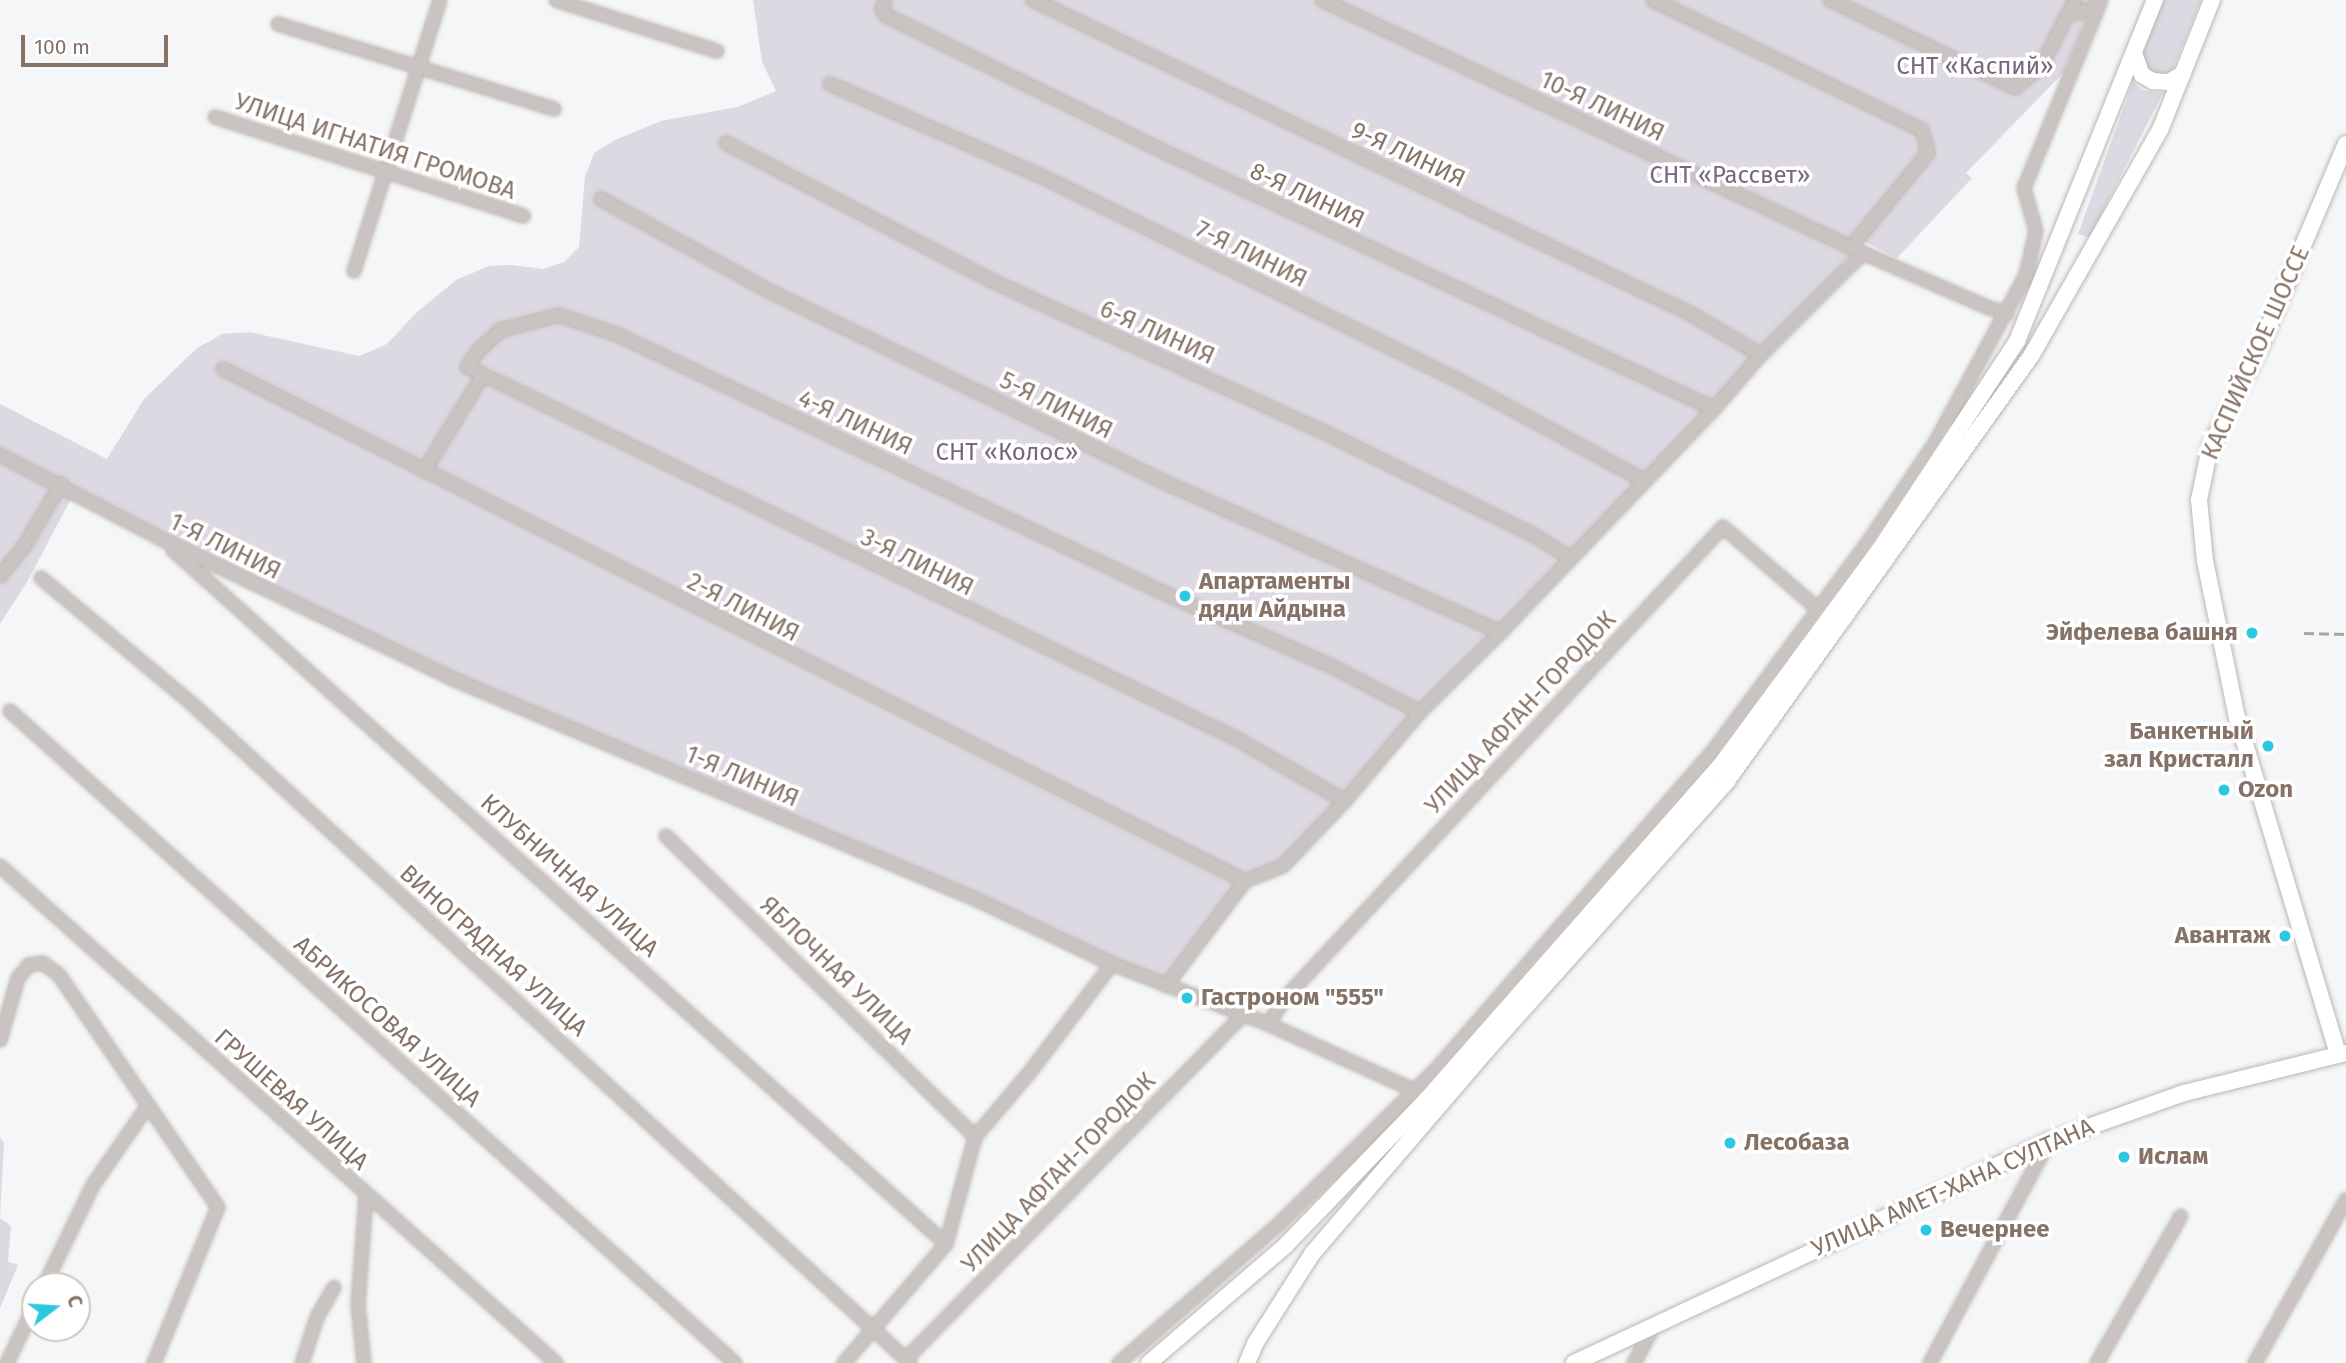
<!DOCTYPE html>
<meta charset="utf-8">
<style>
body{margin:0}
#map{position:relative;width:2346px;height:1363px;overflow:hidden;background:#f5f6f8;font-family:"Fira Sans",sans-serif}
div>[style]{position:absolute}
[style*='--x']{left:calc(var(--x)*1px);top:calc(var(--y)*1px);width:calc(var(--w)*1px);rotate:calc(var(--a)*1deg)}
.green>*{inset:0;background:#ddd9e2}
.roads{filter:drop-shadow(0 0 2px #bcb6b3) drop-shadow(0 0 2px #bcb6b3)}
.minor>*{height:12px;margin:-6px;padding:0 6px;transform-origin:6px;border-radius:6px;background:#c9c4c1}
.major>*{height:16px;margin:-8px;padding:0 8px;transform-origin:8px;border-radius:8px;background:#fff}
.rail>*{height:2.5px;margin-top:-1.25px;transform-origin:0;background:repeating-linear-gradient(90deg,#ada5a0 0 10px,transparent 0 15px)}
.dots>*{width:19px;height:19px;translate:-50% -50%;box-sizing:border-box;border:4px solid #fff;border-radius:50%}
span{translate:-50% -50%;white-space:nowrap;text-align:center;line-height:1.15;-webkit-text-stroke:7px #fff;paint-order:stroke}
.park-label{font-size:24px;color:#77667d}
.street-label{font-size:24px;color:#867267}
.poi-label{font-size:24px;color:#867267;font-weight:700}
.left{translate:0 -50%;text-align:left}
.right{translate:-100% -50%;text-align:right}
.north{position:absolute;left:21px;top:1272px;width:70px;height:70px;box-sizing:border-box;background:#fff;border:2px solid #cfc7c2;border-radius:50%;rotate:73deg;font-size:19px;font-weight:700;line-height:28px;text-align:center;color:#867267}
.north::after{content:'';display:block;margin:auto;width:24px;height:32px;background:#2bc8e2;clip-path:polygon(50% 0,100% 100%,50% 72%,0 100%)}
.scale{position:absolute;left:21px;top:35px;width:147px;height:32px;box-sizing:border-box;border:4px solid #867267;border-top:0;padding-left:9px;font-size:21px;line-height:24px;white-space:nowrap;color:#867267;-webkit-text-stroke:5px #fff;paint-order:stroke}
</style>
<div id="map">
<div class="green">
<div style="clip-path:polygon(753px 0,2092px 0,2064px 72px,1966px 173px,1972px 178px,1897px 258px,1863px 241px,1304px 840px,1284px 859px,1248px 875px,1160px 990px,993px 913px,306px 614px,72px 497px,27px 582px,0 624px,0 404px,107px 459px,144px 399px,197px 348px,222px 334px,250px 332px,359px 356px,387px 344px,415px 314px,456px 280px,489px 266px,512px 265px,543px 269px,564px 262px,579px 247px,585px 177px,594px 153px,615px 140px,661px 121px,737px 107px,776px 91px,762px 62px)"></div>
<div style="clip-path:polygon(2161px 0,2201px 0,2173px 69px,2164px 76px,2148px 74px,2139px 57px)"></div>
<div style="clip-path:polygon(2133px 82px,2142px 90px,2163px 93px,2089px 238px,2078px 234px)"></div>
<div style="clip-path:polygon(0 1137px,4px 1143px,0 1218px,11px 1226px,8px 1262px,18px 1265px,0 1308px)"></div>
</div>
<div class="roads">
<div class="minor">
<div style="--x:556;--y:0;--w:169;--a:17.6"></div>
<div style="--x:885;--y:0;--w:9;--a:108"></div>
<div style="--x:882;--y:9;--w:7;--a:63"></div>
<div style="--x:885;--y:15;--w:314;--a:26.1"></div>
<div style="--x:1167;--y:153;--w:604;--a:25.08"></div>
<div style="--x:1033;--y:0;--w:729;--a:25.51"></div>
<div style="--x:1691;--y:314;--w:81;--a:30.4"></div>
<div style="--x:1322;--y:0;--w:597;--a:25.06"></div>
<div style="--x:1863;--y:253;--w:137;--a:23.6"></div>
<div style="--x:1989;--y:308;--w:19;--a:16"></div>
<div style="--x:1653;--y:0;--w:299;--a:25.8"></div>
<div style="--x:1922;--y:130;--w:24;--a:75"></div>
<div style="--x:1928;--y:153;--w:122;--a:129.3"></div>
<div style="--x:1830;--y:0;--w:205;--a:25.4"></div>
<div style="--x:2015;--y:88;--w:34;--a:-40"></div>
<div style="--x:2041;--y:66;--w:74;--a:-62.7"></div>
<div style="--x:2066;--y:16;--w:33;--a:-16"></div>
<div style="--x:278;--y:24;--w:289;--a:17.1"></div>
<div style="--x:830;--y:84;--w:230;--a:23.6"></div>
<div style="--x:1041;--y:176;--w:466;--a:26.1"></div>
<div style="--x:1460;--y:381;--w:210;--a:28.4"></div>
<div style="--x:215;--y:117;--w:324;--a:17.8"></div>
<div style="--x:726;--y:143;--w:297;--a:27.4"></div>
<div style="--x:990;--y:280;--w:369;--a:24.5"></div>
<div style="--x:1326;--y:433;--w:235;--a:26.2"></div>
<div style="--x:1537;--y:537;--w:40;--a:32.9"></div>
<div style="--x:601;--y:199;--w:192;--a:28.7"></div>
<div style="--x:769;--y:291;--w:451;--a:25.8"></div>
<div style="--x:1175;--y:487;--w:357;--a:24"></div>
<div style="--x:354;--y:271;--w:284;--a:-72.4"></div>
<div style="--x:223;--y:369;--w:1143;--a:26.61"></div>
<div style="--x:0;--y:455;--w:184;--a:27.5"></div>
<div style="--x:163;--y:540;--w:324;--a:25.6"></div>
<div style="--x:455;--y:680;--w:564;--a:22.84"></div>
<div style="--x:975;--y:899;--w:152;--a:25.4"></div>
<div style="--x:1112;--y:964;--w:167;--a:21"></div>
<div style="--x:1268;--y:1024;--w:162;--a:24.4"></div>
<div style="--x:424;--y:471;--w:113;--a:-58.4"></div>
<div style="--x:173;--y:550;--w:1039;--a:41.92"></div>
<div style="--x:0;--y:576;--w:40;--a:-51"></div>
<div style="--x:25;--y:545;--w:71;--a:-59.5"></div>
<div style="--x:41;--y:578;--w:195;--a:39.8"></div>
<div style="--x:191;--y:703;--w:976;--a:42.55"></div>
<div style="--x:10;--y:711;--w:975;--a:41.97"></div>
<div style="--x:1345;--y:801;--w:125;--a:-150.1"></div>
<div style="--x:1237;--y:739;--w:855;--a:-154.21"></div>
<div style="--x:467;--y:367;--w:18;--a:-56"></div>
<div style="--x:477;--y:352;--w:33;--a:-43"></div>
<div style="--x:501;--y:330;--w:60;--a:-14.5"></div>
<div style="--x:559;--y:315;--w:62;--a:18.7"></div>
<div style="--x:618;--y:335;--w:616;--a:25.28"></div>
<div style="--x:1175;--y:598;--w:166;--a:23.5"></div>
<div style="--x:1327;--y:664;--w:105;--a:27.3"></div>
<div style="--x:666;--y:836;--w:431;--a:44.2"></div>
<div style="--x:0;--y:866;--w:746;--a:41.79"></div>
<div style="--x:1166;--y:986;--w:131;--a:-53"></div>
<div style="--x:1245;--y:881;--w:41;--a:-21.5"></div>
<div style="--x:1283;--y:866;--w:90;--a:-46.4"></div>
<div style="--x:1345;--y:801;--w:116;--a:-49.9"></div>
<div style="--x:1420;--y:712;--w:114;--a:-44.6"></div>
<div style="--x:1501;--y:632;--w:308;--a:-46.3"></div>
<div style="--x:1714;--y:409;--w:72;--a:-49"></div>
<div style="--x:1761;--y:355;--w:144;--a:-45"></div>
<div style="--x:1268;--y:1024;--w:34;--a:-56"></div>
<div style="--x:1287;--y:996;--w:640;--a:-47.09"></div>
<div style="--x:1723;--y:527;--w:125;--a:40.8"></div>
<div style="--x:0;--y:1040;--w:65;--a:-73.8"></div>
<div style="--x:18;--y:978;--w:17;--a:-50"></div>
<div style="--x:29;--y:965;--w:14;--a:-8"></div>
<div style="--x:43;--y:963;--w:20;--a:37"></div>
<div style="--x:59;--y:975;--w:281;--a:55.6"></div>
<div style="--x:218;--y:1207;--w:169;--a:112.3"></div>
<div style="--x:44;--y:1286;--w:112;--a:-64.1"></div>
<div style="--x:93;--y:1185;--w:95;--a:-55.3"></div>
<div style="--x:906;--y:1359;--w:480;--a:-45.6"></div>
<div style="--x:7;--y:1363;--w:64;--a:-64.2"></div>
<div style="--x:302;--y:1363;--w:48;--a:-71.9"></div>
<div style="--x:317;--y:1317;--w:34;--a:-60"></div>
<div style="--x:364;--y:1363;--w:58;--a:-95.9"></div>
<div style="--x:358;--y:1305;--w:110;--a:-85.8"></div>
<div style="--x:844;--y:1363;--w:157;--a:-49.4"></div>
<div style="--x:946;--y:1244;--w:111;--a:-74.8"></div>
<div style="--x:975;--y:1137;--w:85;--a:-49.8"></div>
<div style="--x:1030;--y:1072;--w:136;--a:-52.8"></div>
<div style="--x:1119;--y:1363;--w:215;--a:-41"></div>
<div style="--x:1281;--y:1222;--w:223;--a:-44.6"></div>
<div style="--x:1440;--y:1065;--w:421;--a:-49"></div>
<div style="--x:1716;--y:747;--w:260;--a:-53.4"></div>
<div style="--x:1871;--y:538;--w:115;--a:-56"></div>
<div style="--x:1935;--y:443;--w:191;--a:-61.6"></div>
<div style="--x:2026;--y:275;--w:45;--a:-77.2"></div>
<div style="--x:2036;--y:231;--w:45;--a:-105.6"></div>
<div style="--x:2024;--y:188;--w:203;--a:-67.7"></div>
<div style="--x:1634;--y:1363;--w:44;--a:-61.7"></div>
<div style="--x:1930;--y:1363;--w:252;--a:-61.8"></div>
<div style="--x:2097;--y:1363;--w:169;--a:-60.3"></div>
<div style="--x:2255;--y:1363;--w:187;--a:-60.8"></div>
</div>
<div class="major">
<div style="--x:2134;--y:53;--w:23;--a:70"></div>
<div style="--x:2142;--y:75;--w:13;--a:29"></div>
<div style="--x:2153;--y:81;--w:16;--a:4"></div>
<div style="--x:2169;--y:82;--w:16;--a:-30"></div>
<div style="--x:2338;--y:1054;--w:351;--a:-106.7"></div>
<div style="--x:2237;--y:718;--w:160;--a:-101.5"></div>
<div style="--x:2205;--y:561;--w:61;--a:-95.6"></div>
<div style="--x:2199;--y:500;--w:54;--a:-78.3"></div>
<div style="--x:2210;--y:447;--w:114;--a:-63.4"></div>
<div style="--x:2261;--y:345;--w:218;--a:-67.1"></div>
<div style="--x:1149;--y:1363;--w:181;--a:-40.7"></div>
<div style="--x:1286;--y:1245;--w:204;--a:-46"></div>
<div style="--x:1428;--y:1098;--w:442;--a:-48.7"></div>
<div style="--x:1720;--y:766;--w:266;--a:-53.6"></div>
<div style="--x:1878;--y:552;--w:253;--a:-56.6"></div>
<div style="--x:2017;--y:341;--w:368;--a:-68"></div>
<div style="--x:1247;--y:1363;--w:23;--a:-67"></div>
<div style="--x:1256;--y:1342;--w:104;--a:-57.5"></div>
<div style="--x:1312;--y:1254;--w:267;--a:-49.4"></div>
<div style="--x:1486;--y:1051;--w:362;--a:-48.2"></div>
<div style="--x:1727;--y:781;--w:523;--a:-54.42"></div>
<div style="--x:2031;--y:356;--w:260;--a:-60.3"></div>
<div style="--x:2160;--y:130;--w:140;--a:-68.2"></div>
<div style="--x:1574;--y:1363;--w:524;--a:-25.05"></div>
<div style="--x:2049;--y:1141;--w:143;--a:-19.6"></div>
<div style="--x:2184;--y:1093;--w:167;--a:-13.9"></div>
</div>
</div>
<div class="rail">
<div style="--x:2304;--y:633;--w:42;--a:1.4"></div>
</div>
<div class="dots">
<div style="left:1185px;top:596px;background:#2bc8e2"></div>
<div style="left:2252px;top:633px;background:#2bc8e2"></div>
<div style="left:2268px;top:746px;background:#2bc8e2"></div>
<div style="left:2224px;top:790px;background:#2bc8e2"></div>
<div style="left:2285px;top:936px;background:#2bc8e2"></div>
<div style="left:1187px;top:998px;background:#2bc8e2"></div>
<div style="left:1730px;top:1143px;background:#2bc8e2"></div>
<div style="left:2124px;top:1157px;background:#2bc8e2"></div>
<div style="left:1926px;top:1230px;background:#2bc8e2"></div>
</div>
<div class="park-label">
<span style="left:1975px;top:67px">СНТ «Каспий»</span>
<span style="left:1730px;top:176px">СНТ «Рассвет»</span>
<span style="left:1007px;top:453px">СНТ «Колос»</span>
</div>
<div class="street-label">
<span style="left:1602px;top:107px;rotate:25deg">10-Я ЛИНИЯ</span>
<span style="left:375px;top:147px;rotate:18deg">УЛИЦА ИГНАТИЯ ГРОМОВА</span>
<span style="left:1408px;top:155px;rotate:25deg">9-Я ЛИНИЯ</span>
<span style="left:1307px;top:196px;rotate:25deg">8-Я ЛИНИЯ</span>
<span style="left:1251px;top:255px;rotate:26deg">7-Я ЛИНИЯ</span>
<span style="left:1157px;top:333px;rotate:24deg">6-Я ЛИНИЯ</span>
<span style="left:2256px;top:353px;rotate:-66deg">КАСПИЙСКОЕ ШОССЕ</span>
<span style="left:1056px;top:406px;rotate:26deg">5-Я ЛИНИЯ</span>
<span style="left:855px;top:423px;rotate:25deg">4-Я ЛИНИЯ</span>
<span style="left:225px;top:547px;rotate:26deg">1-Я ЛИНИЯ</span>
<span style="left:917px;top:563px;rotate:26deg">3-Я ЛИНИЯ</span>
<span style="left:743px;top:608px;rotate:27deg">2-Я ЛИНИЯ</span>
<span style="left:1521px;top:713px;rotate:-47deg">УЛИЦА АФГАН-ГОРОДОК</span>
<span style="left:742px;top:777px;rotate:23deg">1-Я ЛИНИЯ</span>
<span style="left:569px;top:876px;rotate:42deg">КЛУБНИЧНАЯ УЛИЦА</span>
<span style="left:493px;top:951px;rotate:42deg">ВИНОГРАДНАЯ УЛИЦА</span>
<span style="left:836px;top:971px;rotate:44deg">ЯБЛОЧНАЯ УЛИЦА</span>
<span style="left:387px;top:1022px;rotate:42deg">АБРИКОСОВАЯ УЛИЦА</span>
<span style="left:291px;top:1100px;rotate:42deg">ГРУШЕВАЯ УЛИЦА</span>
<span style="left:1059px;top:1173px;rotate:-46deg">УЛИЦА АФГАН-ГОРОДОК</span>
<span style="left:1953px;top:1188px;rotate:-24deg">УЛИЦА АМЕТ-ХАНА СУЛТАНА</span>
</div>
<div class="poi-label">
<span class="left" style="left:1199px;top:596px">Апартаменты<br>дяди Айдына</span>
<span class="right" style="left:2238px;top:633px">Эйфелева башня</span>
<span class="right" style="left:2254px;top:746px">Банкетный<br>зал Кристалл</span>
<span class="left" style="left:2238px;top:790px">Ozon</span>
<span class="right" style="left:2271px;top:936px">Авантаж</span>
<span class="left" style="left:1201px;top:998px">Гастроном "555"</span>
<span class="left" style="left:1744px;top:1143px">Лесобаза</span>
<span class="left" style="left:2138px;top:1157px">Ислам</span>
<span class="left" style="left:1940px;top:1230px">Вечернее</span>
</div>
<div class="north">С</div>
<div class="scale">100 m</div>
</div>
